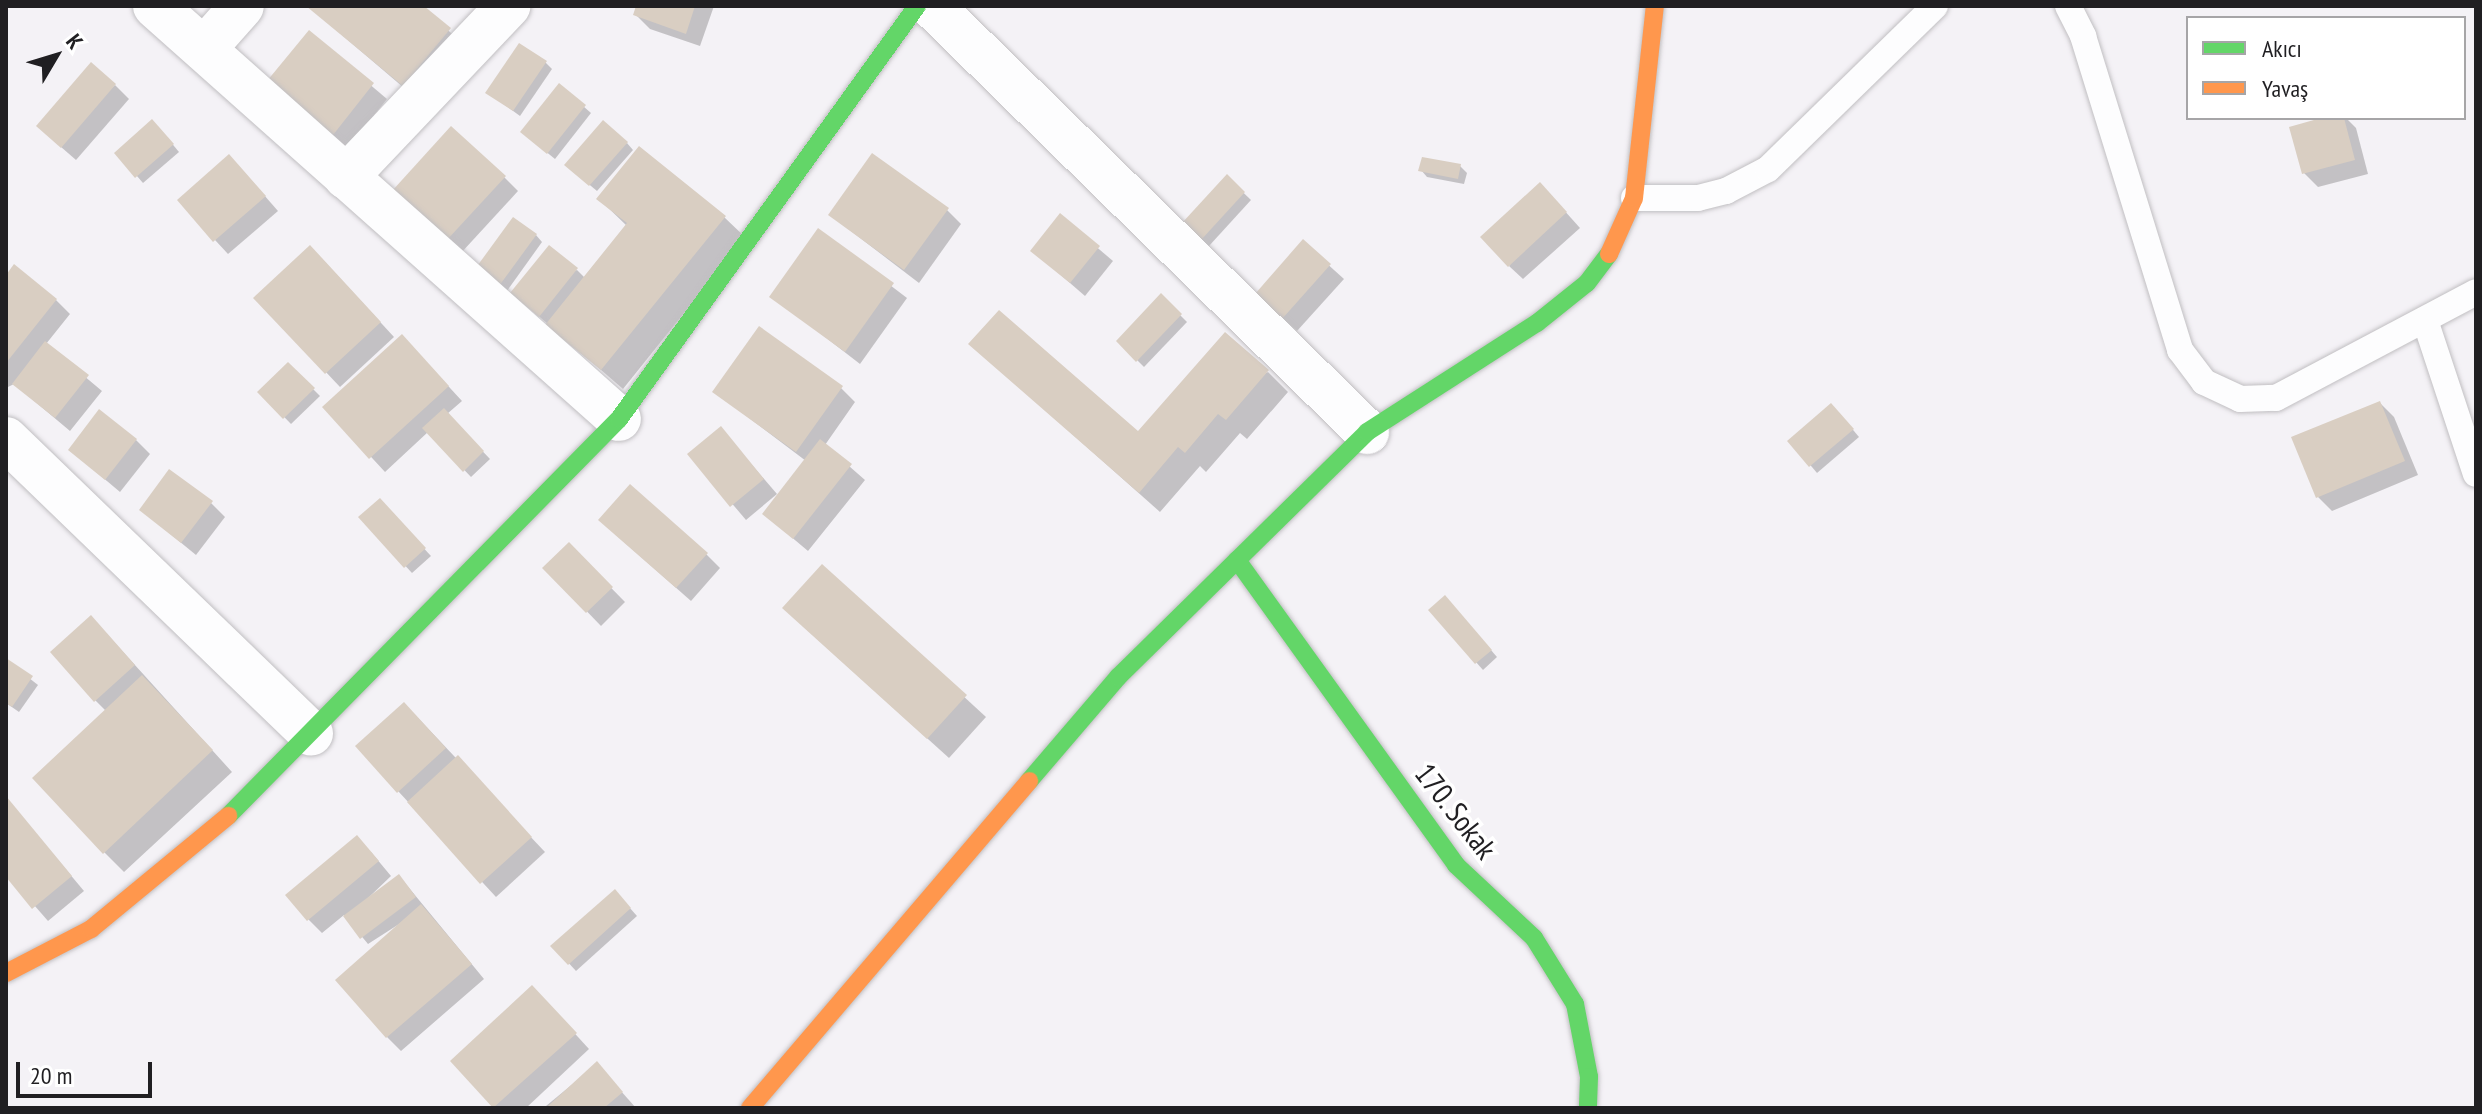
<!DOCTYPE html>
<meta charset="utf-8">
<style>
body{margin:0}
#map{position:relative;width:2482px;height:1114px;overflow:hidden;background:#f4f2f6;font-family:"PT Sans Narrow",sans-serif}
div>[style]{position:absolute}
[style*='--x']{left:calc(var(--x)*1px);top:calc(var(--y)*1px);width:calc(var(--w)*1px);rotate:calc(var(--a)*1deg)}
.shadow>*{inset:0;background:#0003}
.building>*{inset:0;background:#d9cec2}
.roads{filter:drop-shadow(0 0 2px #c1bfc2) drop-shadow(0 0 2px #c1bfc2)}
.lane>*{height:26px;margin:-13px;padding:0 13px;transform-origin:13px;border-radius:13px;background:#fdfdfe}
.street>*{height:44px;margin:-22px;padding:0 22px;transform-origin:22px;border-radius:22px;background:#fdfdfe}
.fast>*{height:18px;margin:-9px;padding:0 9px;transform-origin:9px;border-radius:9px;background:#63d668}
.slow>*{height:18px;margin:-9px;padding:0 9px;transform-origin:9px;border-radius:9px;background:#ff974d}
span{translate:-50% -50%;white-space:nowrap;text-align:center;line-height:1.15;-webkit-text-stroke:7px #fff;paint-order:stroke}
.street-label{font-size:30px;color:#201f22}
.frame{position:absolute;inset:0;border:8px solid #201f22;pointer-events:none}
.legend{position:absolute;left:2186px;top:16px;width:280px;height:104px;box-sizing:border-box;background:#fff;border:2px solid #a6a5a7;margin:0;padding:10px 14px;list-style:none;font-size:24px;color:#201f22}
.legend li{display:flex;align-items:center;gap:16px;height:40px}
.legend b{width:40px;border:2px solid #a6a5a7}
.north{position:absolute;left:16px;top:16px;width:80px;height:80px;-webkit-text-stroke:6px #fff;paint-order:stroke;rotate:52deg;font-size:22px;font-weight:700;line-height:32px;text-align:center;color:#201f22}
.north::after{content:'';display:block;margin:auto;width:28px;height:36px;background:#201f22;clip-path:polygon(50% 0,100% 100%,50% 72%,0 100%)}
.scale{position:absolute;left:16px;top:1062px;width:136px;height:36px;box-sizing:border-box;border:4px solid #201f22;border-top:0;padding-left:10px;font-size:24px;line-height:28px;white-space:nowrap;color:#201f22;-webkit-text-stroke:6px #fff;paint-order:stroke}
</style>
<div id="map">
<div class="shadow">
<div style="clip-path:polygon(308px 6px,421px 6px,470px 50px,424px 105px)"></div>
<div style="clip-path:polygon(639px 6px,714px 6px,700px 46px,650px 29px,636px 15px)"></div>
<div style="clip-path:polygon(309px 33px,387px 99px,348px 148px,284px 94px)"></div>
<div style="clip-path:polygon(545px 62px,552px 69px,520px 116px,487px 92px)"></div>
<div style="clip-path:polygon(115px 85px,129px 99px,76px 160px,53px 140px)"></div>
<div style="clip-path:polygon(560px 86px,591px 113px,555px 159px,529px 138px)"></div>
<div style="clip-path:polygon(2328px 118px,2346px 118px,2356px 128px,2368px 174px,2318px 187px,2304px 173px)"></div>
<div style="clip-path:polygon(159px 128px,179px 152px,143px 183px,117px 153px)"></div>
<div style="clip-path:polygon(627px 143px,633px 150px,597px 191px,573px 171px)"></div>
<div style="clip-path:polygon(1460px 166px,1467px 173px,1464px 184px,1427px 177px,1421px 170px)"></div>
<div style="clip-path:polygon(243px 171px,278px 211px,228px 254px,215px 240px)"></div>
<div style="clip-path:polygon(504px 177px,518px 191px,461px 253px,408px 205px)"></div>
<div style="clip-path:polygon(1227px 177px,1251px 200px,1209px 246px,1184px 223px)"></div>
<div style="clip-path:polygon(599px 199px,724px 217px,745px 237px,623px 389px,512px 293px,577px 270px,585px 278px,627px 226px)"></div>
<div style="clip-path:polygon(1554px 199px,1580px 228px,1523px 279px,1509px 266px)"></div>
<div style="clip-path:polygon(947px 210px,961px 224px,919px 283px,830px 215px)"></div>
<div style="clip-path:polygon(1060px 216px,1113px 261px,1085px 296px,1033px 251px)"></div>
<div style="clip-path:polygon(819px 231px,907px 298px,860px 364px,772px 296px)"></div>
<div style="clip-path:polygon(536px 235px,542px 242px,507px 291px,485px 275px)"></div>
<div style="clip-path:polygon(1303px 242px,1344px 279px,1297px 331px,1271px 308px)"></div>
<div style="clip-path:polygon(324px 261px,394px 337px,340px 387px,256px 298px)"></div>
<div style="clip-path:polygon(6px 278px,56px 300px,70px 314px,46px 344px,102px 391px,70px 431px,14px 384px,6px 388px)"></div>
<div style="clip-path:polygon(1161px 296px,1187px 322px,1144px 367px,1118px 341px)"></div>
<div style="clip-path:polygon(971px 344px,1138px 434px,1268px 372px,1288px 392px,1247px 439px,1240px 433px,1206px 472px,1200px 466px,1160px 512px)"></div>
<div style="clip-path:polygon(416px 351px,462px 401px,447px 414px,490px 459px,471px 477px,428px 432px,385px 472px,325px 407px)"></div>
<div style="clip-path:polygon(288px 364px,320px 396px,291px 424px,260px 392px)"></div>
<div style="clip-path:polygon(841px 388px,855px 402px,825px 445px,865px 480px,808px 551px,764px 514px,806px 461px,715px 392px)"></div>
<div style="clip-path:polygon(2380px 403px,2394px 417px,2418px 475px,2332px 511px,2318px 497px)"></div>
<div style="clip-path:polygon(1838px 412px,1859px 437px,1817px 473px,1790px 441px)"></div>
<div style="clip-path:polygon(721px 429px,777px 494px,746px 520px,690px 454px)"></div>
<div style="clip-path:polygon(136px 440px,150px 454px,120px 492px,70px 450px)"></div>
<div style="clip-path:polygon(379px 500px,431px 556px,412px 573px,360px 517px)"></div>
<div style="clip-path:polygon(211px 503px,225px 517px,196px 555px,141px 510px)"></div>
<div style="clip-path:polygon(615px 534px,706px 554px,720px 568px,691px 601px)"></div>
<div style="clip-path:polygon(569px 545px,625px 602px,601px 626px,545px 568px)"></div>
<div style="clip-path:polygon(822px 566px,986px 717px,949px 758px,805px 628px)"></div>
<div style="clip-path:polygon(1451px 604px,1497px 657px,1483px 670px,1430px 610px)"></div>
<div style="clip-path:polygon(105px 632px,232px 772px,124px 872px,104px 852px,106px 711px,95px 700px)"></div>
<div style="clip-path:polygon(6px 660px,38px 685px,19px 712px,6px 703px)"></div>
<div style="clip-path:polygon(418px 718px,545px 852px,496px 897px,398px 791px)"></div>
<div style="clip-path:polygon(6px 798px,84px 891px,48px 921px,6px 873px)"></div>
<div style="clip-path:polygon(371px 852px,391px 876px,364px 902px,405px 883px,484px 979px,401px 1051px,387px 1037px,407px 919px,368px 944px,344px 915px,322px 933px,308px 919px)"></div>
<div style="clip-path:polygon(621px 898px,637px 916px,576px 971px,553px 946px)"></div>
<div style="clip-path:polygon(546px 1002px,589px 1049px,526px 1108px,495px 1108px,453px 1061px)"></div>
<div style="clip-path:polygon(597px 1064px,636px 1108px,548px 1108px,546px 1106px)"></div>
</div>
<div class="building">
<div style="clip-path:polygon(306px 6px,424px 6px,451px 28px,403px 86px)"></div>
<div style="clip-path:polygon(636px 6px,695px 6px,686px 34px,633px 15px)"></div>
<div style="clip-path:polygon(309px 30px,374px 83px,333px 135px,267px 81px)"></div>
<div style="clip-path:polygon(519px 43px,547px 61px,513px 111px,485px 93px)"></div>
<div style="clip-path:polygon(91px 62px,116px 84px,61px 148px,36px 126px)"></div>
<div style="clip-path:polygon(559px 83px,586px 105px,547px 154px,520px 132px)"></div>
<div style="clip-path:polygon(2321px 118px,2344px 118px,2355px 160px,2302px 174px,2289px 127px)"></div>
<div style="clip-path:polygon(152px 119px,174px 144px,135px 178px,114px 153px)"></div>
<div style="clip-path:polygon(603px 120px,628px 142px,589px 186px,564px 165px)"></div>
<div style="clip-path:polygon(451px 126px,506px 176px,446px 241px,392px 191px)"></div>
<div style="clip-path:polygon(639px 146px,726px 216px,601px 370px,545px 325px,627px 223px,596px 199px)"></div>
<div style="clip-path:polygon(872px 153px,949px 208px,904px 270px,828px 215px)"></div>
<div style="clip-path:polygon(229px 154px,266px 196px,213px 242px,177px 200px)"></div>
<div style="clip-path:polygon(1422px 157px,1461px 164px,1458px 179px,1418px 171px)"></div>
<div style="clip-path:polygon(1227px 174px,1245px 192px,1201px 240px,1182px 223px)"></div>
<div style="clip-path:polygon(1540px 182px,1567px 212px,1508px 267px,1480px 237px)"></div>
<div style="clip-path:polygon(1060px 213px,1100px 246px,1070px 283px,1030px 251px)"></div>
<div style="clip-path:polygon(513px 217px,537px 234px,499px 286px,475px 269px)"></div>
<div style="clip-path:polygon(818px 228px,894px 283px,845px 352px,769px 297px)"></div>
<div style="clip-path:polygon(1303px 239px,1331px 264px,1282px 319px,1255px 294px)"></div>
<div style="clip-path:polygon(310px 245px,381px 322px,325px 374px,253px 298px)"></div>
<div style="clip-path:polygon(549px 245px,578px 268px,539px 317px,510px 293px)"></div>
<div style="clip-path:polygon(14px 264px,57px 299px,6px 363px,6px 275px)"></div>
<div style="clip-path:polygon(1161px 293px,1182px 314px,1136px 362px,1116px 341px)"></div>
<div style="clip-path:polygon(999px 310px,1138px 431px,1225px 332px,1269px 370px,1226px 420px,1218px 414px,1185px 453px,1178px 447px,1139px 493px,968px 344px)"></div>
<div style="clip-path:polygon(759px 326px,843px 386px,796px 452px,712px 392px)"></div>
<div style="clip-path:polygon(402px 334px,449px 386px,369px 459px,322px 407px)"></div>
<div style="clip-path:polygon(45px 341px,89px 375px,55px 418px,12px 384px)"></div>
<div style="clip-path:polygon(288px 362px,315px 388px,283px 419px,257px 392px)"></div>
<div style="clip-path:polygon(2380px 401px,2405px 461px,2316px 498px,2291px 437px)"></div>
<div style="clip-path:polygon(1831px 403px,1854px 429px,1809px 467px,1787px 441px)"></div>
<div style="clip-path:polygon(444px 408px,484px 451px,463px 472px,422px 428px)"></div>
<div style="clip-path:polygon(99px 409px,137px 439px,105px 480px,68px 450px)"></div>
<div style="clip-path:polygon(721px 426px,764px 479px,730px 507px,687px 454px)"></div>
<div style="clip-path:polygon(820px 439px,852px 464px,793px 539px,762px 514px)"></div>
<div style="clip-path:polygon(169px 469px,213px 501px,181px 543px,139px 510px)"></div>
<div style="clip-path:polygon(630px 484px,708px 553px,676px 588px,598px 520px)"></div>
<div style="clip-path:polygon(380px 498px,426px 548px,404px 568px,358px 517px)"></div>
<div style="clip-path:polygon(569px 542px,613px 587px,586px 613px,542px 568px)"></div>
<div style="clip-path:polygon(822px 564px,967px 695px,927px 739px,782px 608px)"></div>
<div style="clip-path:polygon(1445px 595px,1492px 650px,1475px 664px,1428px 610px)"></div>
<div style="clip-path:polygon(91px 615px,135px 665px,94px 702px,50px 652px)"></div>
<div style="clip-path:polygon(6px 658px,33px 676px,12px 707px,6px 703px)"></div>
<div style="clip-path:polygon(142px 675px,213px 750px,103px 854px,32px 778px)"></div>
<div style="clip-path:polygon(404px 702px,446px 748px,397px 793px,355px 746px)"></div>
<div style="clip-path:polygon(458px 755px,532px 837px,480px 884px,407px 802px)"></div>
<div style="clip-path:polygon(6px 796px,72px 876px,32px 909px,6px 877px)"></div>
<div style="clip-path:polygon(357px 835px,379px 861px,307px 921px,285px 895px)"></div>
<div style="clip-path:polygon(399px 874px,416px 897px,360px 939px,343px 916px)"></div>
<div style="clip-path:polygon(615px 889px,631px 908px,568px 965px,550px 946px)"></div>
<div style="clip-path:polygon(421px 904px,472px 964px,386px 1038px,335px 980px)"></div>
<div style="clip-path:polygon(532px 985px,577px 1033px,493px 1108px,450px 1061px)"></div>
<div style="clip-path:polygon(597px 1061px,623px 1092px,604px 1108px,546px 1108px)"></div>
</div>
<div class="roads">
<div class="lane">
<div style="--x:2068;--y:6;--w:34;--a:63"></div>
<div style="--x:2083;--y:36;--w:329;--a:72.8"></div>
<div style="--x:2180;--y:350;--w:40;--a:53"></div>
<div style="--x:2204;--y:382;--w:40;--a:25"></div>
<div style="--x:2240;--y:399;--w:36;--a:-2"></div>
<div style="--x:2276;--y:398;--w:226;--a:-27.9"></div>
<div style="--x:1634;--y:198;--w:64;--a:0"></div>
<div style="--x:1698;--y:198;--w:29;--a:-14"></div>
<div style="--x:1726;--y:191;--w:47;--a:-27.6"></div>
<div style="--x:1768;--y:169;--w:233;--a:-44.3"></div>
<div style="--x:2425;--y:320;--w:162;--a:71.7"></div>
</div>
<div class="street">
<div style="--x:155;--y:6;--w:621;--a:41.67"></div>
<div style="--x:932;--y:6;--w:609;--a:44.4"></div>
<div style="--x:204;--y:49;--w:57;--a:-48.5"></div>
<div style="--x:346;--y:177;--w:236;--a:-46.5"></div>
<div style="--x:6;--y:439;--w:424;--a:44"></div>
</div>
<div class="fast">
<div style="--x:1237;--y:560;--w:375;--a:54.3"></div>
<div style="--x:1456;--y:865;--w:107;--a:43.1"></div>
<div style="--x:1534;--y:938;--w:78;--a:58.2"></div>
<div style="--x:1575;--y:1004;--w:74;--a:79.1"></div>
<div style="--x:1589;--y:1077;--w:31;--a:92"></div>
<div style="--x:1029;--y:781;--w:137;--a:-49.4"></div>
<div style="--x:1118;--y:677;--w:349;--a:-44.5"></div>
<div style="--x:1367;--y:432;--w:202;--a:-32.7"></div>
<div style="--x:1537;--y:323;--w:64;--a:-38.7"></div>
<div style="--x:1587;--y:283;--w:36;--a:-53"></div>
<div style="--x:228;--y:816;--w:557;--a:-45.44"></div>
<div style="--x:619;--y:419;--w:509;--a:-54.19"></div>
</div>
<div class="slow">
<div style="--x:1609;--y:254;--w:61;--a:-65.9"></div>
<div style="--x:1634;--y:198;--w:193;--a:-83.8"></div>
<div style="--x:6;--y:973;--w:96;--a:-27.4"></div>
<div style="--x:91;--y:929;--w:178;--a:-39.5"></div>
<div style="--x:750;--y:1108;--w:430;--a:-49.5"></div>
</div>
</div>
<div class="street-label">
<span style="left:1456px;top:811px;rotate:52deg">170. Sokak</span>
</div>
<div class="frame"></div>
<ul class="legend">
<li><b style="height:10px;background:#63d668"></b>Akıcı</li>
<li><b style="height:10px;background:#ff974d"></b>Yavaş</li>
</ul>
<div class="north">K</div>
<div class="scale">20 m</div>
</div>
